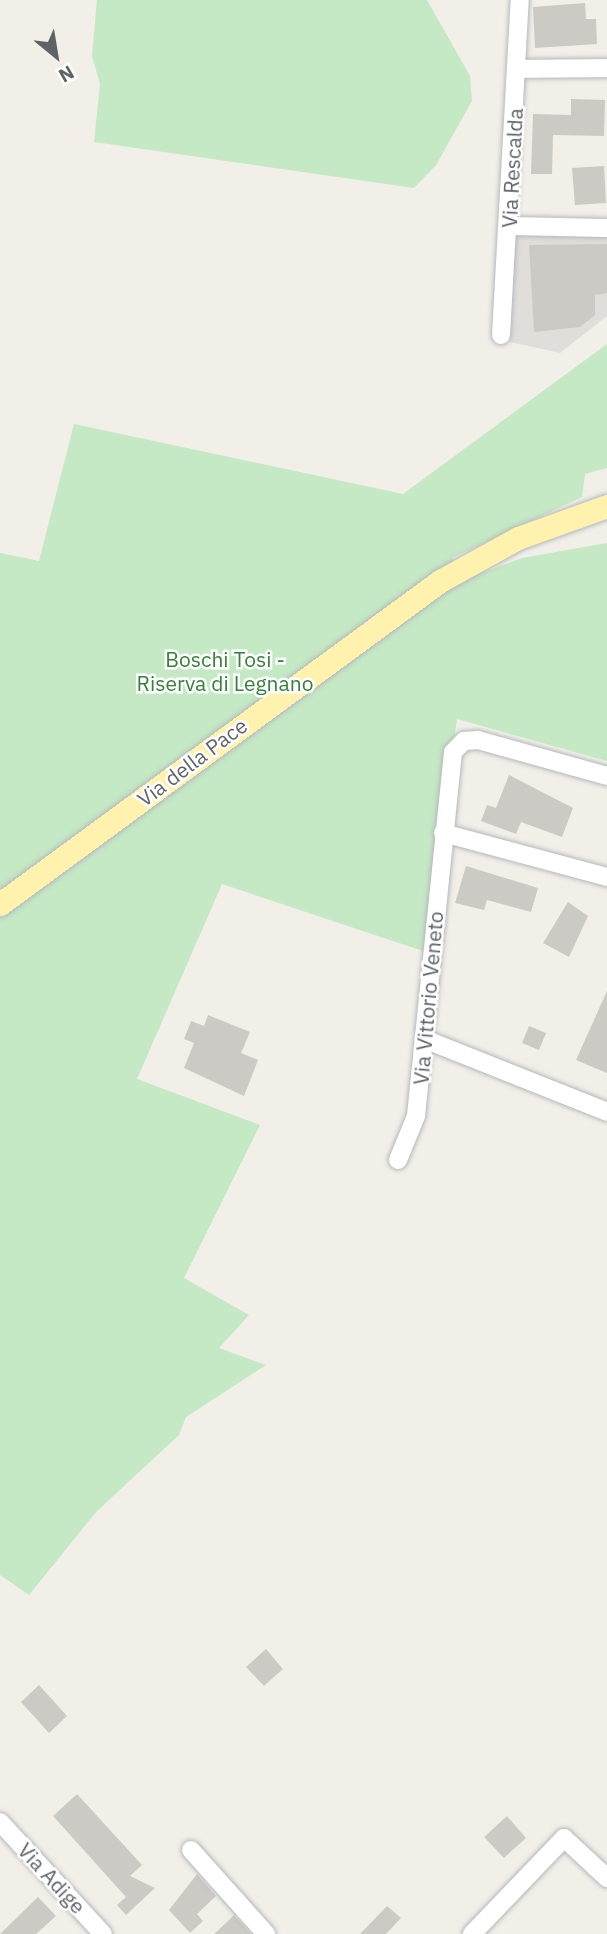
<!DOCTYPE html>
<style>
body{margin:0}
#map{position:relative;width:607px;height:1934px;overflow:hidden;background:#f1efe8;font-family:"IBM Plex Sans",sans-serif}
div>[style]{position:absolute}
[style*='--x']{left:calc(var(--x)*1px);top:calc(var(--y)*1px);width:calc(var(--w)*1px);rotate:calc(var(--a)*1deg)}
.industrial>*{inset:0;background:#e0deda}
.green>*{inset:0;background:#c5e8c5}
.building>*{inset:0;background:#cccac5}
.roads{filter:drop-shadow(0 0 2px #b5b8bc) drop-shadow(0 0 2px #b5b8bc)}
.minor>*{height:18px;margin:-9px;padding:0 9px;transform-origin:9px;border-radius:9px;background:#fff}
.major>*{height:23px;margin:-11.5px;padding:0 11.5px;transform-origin:11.5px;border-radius:11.5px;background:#fff2af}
span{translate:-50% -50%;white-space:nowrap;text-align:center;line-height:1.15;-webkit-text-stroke:5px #fff;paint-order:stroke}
.street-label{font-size:21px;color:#5f6368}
.park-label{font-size:21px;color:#348238}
.north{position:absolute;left:21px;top:21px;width:70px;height:70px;-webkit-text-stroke:5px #fff;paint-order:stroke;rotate:150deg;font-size:19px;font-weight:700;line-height:28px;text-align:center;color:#5f6368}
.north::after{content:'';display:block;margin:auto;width:24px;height:32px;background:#5f6368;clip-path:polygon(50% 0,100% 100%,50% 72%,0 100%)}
</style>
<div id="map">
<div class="industrial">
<div style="clip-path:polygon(517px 232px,607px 233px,607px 316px,560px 353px,506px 341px)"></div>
</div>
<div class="green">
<div style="clip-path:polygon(97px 0,427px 0,470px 76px,472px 101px,436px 165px,414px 188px,94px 142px,100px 84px,92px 56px)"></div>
<div style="clip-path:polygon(607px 344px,607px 468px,585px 474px,582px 497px,452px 558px,468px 578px,522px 558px,607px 543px,607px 761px,457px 719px,423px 951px,222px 884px,137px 1079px,260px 1125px,184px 1278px,249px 1315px,219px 1348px,266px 1365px,186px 1417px,179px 1435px,96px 1512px,29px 1595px,0 1575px,0 553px,39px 561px,74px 424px,403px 494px)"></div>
</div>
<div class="building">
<div style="clip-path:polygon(585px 3px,586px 19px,596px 19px,597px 44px,535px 48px,533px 7px)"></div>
<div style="clip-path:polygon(571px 99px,605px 100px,604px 136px,553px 135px,552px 174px,531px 174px,533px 114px,571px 115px)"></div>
<div style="clip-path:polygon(604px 166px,606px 203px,575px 205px,572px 168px)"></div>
<div style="clip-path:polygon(607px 244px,607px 293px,595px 295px,595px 315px,580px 327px,534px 332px,529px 245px)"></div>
<div style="clip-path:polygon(509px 775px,573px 808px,562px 837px,521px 822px,516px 834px,481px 821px,487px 805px,496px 808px)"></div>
<div style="clip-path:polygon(466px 866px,538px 888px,531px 912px,487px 900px,484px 910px,455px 903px)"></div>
<div style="clip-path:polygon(568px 902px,588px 916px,569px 957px,543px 943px)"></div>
<div style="clip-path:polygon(607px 991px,607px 1073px,576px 1060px)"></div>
<div style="clip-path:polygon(208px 1015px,250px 1032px,241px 1053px,258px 1060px,244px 1096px,184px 1068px,194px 1043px,184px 1039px,191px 1021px,204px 1026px)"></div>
<div style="clip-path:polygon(529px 1026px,546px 1033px,539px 1050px,522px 1043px)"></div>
<div style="clip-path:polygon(266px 1649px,283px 1669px,264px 1686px,246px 1667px)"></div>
<div style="clip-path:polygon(39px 1685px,67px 1716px,49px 1733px,21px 1702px)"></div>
<div style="clip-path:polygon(77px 1794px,142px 1865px,130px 1876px,155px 1888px,126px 1915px,117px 1905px,126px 1897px,53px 1816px)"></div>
<div style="clip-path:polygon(507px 1816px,526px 1838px,504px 1858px,484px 1837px)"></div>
<div style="clip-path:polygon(197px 1874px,216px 1896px,197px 1914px,203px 1921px,190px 1933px,169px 1910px)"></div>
<div style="clip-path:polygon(38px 1897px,56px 1916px,36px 1934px,0 1934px)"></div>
<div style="clip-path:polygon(387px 1906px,401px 1918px,386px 1934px,360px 1934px)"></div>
<div style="clip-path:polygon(234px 1915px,251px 1934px,214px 1934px,228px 1921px)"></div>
</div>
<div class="roads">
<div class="minor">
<div style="--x:517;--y:69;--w:90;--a:-0.6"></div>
<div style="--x:509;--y:226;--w:98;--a:1.2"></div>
<div style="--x:501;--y:335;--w:336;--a:-86.8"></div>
<div style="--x:443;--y:833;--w:170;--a:15"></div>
<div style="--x:424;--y:1039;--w:197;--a:21.7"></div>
<div style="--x:398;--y:1160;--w:48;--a:-67.8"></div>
<div style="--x:416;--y:1116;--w:366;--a:-84.2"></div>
<div style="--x:453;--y:752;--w:16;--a:-45"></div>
<div style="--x:464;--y:741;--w:14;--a:-4"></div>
<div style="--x:478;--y:740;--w:134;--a:15.6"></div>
<div style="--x:0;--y:1822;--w:152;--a:47.4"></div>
<div style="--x:191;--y:1850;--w:113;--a:48.2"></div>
<div style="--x:472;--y:1934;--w:133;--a:-46.2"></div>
<div style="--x:564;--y:1838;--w:59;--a:42.9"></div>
</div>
<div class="major">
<div style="--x:0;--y:904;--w:546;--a:-36.28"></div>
<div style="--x:440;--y:581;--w:89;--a:-28.9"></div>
<div style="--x:518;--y:538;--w:95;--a:-19.8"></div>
</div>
</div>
<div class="street-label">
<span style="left:512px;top:168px;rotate:-87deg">Via Rescalda</span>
<span style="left:192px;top:762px;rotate:-37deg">Via della Pace</span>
<span style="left:428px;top:998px;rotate:-85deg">Via Vittorio Veneto</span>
<span style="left:52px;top:1878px;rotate:47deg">Via Adige</span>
</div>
<div class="park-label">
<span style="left:225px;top:671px">Boschi Tosi -<br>Riserva di Legnano</span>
</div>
<div class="north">N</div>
</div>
